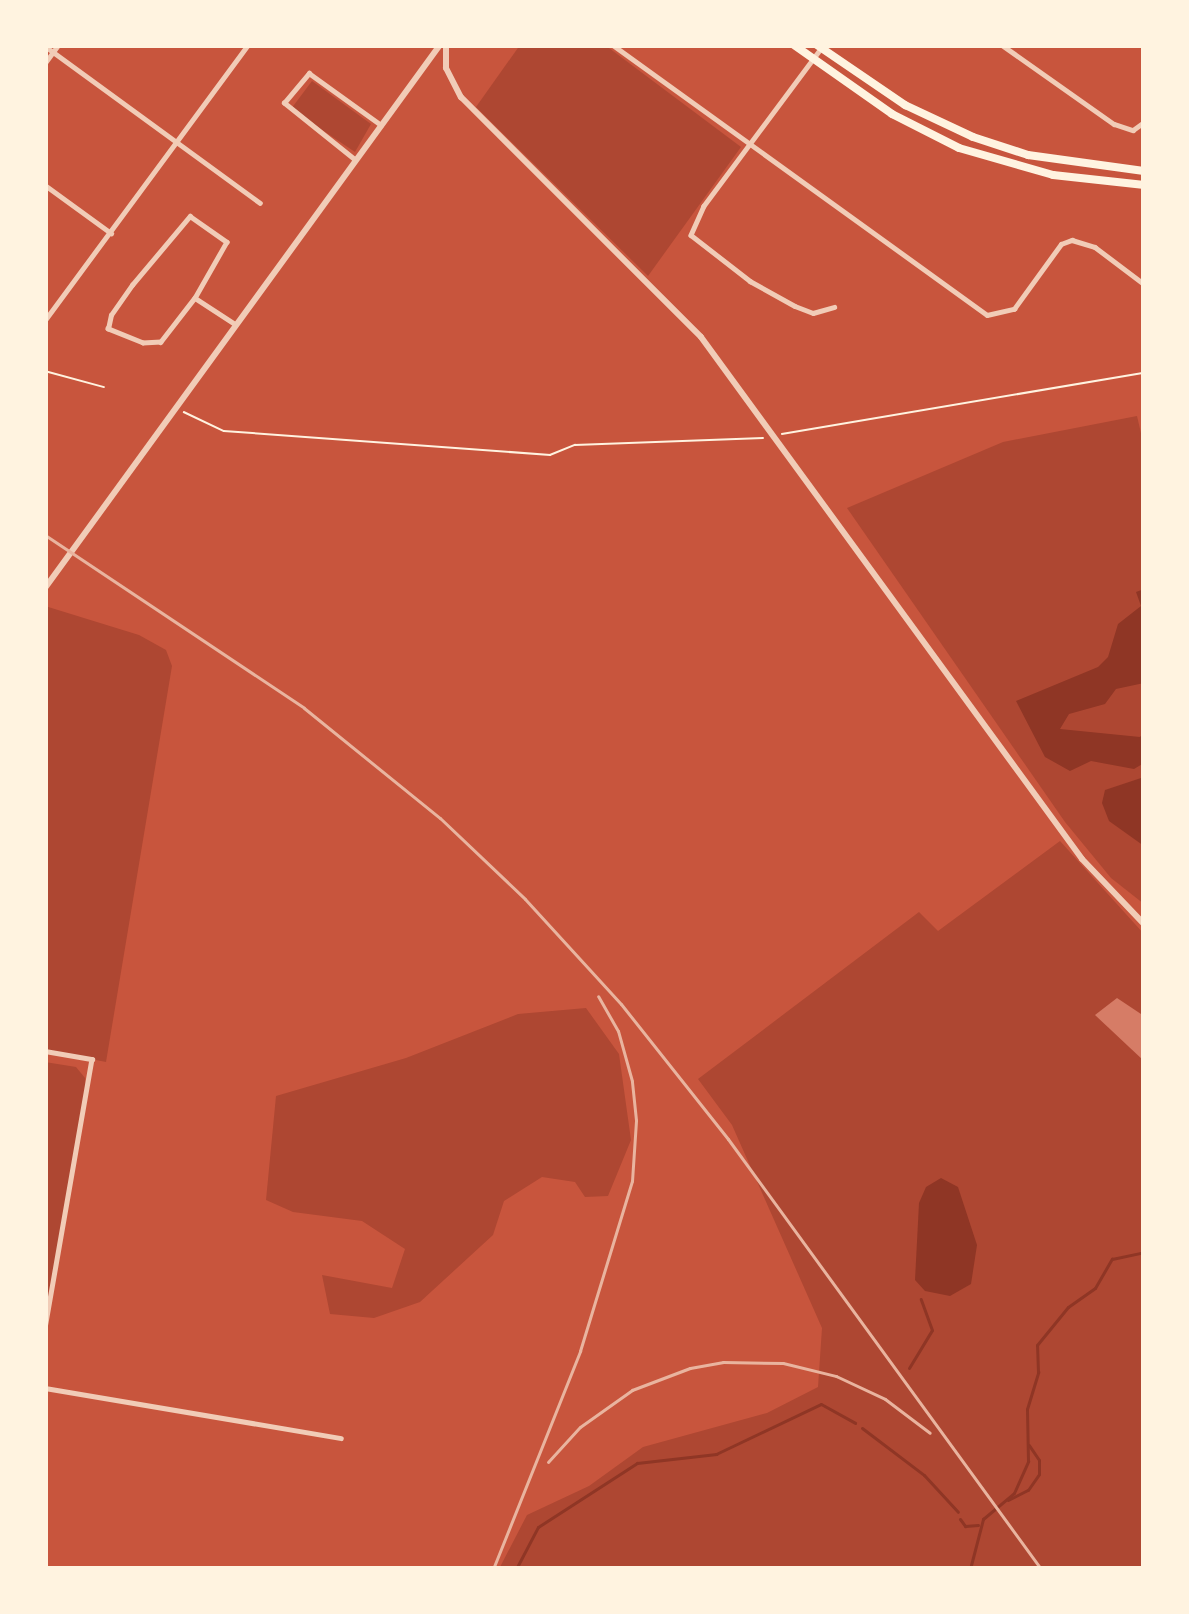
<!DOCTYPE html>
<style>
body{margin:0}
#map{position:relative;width:1189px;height:1614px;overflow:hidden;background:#c8553d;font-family:"DM Sans",sans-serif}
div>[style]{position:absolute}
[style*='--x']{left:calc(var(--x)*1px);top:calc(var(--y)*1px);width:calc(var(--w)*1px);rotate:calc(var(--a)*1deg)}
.green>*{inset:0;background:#ae4732}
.water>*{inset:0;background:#8f3625}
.stream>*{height:3px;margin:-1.5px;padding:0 1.5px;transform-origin:1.5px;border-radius:1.5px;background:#8f3625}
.building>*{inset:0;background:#d67c66}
.path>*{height:1.5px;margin:-0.75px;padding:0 0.75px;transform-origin:0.75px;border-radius:0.75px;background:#fff3e0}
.minor>*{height:4.5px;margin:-2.25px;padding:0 2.25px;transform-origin:2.25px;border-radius:2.25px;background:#f1ccb7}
.tertiary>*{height:6px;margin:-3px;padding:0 3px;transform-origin:3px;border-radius:3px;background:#f1ccb7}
.trunk>*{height:8px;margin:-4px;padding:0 4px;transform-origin:4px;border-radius:4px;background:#fff3e0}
.rail>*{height:3px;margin:-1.5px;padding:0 1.5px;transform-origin:1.5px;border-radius:1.5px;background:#e9b49f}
span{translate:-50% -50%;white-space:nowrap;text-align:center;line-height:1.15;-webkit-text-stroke:9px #fff3e0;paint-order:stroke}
.frame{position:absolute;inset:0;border:48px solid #fff3e0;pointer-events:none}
</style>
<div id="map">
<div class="green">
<div style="clip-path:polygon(520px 45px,605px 45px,741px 147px,648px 276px,476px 107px)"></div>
<div style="clip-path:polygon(312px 81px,371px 124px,355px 152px,291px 109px)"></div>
<div style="clip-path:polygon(1137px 416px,1144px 446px,1144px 904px,1111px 878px,1065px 822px,847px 508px,1003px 442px)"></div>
<div style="clip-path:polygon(45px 606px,139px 635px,166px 650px,172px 666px,106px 1062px,45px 1050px)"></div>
<div style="clip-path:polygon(1060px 841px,1144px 934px,1144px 1569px,499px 1569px,527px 1515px,589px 1486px,643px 1447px,767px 1413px,818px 1387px,822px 1328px,732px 1125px,698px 1079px,919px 912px,938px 931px)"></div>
<div style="clip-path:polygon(586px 1008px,619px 1054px,631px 1140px,608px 1196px,585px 1197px,575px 1182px,542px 1177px,504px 1201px,493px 1235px,420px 1302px,374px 1318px,330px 1314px,322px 1275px,392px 1288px,405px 1249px,362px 1221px,293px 1212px,266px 1200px,276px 1096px,406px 1058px,518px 1014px)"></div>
<div style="clip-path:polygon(45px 1062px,76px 1067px,85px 1078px,86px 1094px,45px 1325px)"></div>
</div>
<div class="water">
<div style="clip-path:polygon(1144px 589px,1144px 683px,1116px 689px,1105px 704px,1069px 714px,1060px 729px,1140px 737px,1144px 732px,1144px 763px,1134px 769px,1091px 761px,1070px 771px,1045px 757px,1016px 701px,1098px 667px,1108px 657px,1118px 624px,1141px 606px,1136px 592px)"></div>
<div style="clip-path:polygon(1144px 777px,1144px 846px,1109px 821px,1102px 803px,1105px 790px)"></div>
<div style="clip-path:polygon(941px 1178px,958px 1187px,977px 1245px,971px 1284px,950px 1296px,925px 1291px,915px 1280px,919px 1203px,926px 1187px)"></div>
</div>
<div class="stream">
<div style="--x:909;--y:1368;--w:44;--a:-58.8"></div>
<div style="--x:932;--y:1330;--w:33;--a:-110"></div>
<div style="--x:862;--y:1428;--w:78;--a:37.2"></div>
<div style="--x:924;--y:1475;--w:50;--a:47.4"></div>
<div style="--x:1008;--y:1500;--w:22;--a:-27"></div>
<div style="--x:1028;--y:1490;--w:19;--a:-55"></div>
<div style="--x:1039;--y:1474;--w:14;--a:-90"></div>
<div style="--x:1039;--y:1460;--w:18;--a:-124"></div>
<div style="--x:960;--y:1519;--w:9;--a:54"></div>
<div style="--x:965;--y:1526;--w:13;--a:-4"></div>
<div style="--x:516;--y:1569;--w:47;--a:-62.4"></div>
<div style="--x:538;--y:1527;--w:118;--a:-32.9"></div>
<div style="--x:637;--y:1463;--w:80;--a:-6.5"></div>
<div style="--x:716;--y:1454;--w:116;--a:-25.5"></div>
<div style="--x:821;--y:1404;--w:39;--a:29"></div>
<div style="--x:970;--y:1569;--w:52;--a:-75.4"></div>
<div style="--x:983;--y:1519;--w:40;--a:-40"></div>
<div style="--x:1014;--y:1493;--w:35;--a:-66"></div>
<div style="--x:1028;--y:1461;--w:52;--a:-91.1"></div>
<div style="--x:1027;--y:1409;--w:39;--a:-73"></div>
<div style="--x:1038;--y:1372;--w:27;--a:-92"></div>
<div style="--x:1037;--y:1345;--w:49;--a:-50.8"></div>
<div style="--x:1068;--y:1307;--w:33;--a:-35"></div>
<div style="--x:1095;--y:1288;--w:34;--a:-60"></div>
<div style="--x:1112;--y:1259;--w:33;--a:-12"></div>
</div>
<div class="building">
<div style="clip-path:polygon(1117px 998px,1144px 1016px,1144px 1061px,1095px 1015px)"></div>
</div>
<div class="path">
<div style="--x:45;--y:371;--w:61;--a:15.2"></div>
<div style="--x:184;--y:412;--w:44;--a:25.4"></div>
<div style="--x:224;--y:431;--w:327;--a:4.2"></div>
<div style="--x:550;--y:455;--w:27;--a:-22"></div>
<div style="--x:575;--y:445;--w:188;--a:-2.1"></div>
<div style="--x:782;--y:434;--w:367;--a:-9.6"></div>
</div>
<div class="minor">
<div style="--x:613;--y:45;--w:461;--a:35.8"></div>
<div style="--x:987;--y:315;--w:28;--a:-13"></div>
<div style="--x:1014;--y:309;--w:80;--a:-54.1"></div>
<div style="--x:1061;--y:244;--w:12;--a:-20"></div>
<div style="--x:1072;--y:240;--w:24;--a:17"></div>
<div style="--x:1095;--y:247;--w:61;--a:37.1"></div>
<div style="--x:824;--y:45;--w:201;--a:126.7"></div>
<div style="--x:704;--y:206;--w:32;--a:114"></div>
<div style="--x:691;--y:235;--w:75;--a:37.9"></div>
<div style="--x:750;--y:281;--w:51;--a:29.1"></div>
<div style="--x:795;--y:306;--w:19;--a:21"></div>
<div style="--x:813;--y:313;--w:22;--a:-16"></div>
<div style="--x:1002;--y:45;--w:137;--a:35.2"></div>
<div style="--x:1114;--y:124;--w:20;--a:18"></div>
<div style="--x:1133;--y:130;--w:14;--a:-36"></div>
<div style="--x:45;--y:46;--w:266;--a:36.1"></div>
<div style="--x:45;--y:63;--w:22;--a:-54"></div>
<div style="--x:355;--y:160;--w:91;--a:-141.2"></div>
<div style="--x:284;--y:103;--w:39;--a:-50"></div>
<div style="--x:309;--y:73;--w:89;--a:35.8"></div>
<div style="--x:45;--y:185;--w:82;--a:36"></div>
<div style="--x:190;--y:216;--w:45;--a:35.1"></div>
<div style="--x:227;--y:242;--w:64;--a:119.7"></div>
<div style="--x:195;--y:298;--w:56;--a:127.7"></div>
<div style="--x:161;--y:342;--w:18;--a:177"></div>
<div style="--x:143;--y:343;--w:38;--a:-158"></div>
<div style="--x:108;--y:329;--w:14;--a:-78"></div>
<div style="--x:111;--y:315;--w:37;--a:-55"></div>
<div style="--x:132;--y:285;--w:90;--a:-50"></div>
<div style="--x:195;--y:298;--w:48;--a:33"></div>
<div style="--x:45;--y:320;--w:342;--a:-53.6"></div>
<div style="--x:45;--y:1051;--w:48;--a:9.7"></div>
<div style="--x:92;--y:1059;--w:272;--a:99.9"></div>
<div style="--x:45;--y:1388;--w:300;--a:9.6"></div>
</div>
<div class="tertiary">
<div style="--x:446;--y:45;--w:23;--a:90"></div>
<div style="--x:446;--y:68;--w:33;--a:63"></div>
<div style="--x:461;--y:97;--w:339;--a:45"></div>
<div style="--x:701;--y:337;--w:646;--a:53.87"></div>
<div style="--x:1082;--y:859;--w:90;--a:46.4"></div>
<div style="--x:45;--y:588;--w:671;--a:-53.97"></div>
</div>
<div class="trunk">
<div style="--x:794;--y:45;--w:120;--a:35.1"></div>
<div style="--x:892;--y:114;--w:75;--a:26.9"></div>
<div style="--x:959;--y:148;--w:98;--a:16"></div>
<div style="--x:1053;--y:175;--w:92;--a:6.3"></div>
<div style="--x:817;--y:45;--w:107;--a:34.3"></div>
<div style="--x:905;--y:105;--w:75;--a:25.2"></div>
<div style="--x:973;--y:137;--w:58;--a:18.1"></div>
<div style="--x:1028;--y:155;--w:117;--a:7.9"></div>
</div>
<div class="rail">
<div style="--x:45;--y:535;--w:311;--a:33.7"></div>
<div style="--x:304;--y:708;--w:175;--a:39"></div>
<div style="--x:440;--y:818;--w:117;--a:43.6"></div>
<div style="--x:525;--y:899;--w:142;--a:47.6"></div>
<div style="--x:621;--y:1004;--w:172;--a:51.6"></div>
<div style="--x:728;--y:1139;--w:532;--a:53.95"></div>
<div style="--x:548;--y:1462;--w:47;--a:-47.6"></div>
<div style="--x:580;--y:1427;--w:64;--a:-35.4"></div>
<div style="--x:632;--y:1390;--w:62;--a:-20.8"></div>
<div style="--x:690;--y:1368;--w:34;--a:-10"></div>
<div style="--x:723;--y:1362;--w:60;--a:1"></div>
<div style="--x:783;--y:1363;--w:55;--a:13.8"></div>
<div style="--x:836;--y:1376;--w:54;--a:25.1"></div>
<div style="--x:885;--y:1399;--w:56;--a:37.1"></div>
<div style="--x:493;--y:1569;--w:235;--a:-68.2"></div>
<div style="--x:580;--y:1351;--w:178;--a:-73"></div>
<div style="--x:632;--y:1181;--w:61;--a:-86.2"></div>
<div style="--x:636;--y:1120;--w:39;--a:-96"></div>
<div style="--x:632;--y:1081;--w:52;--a:-105.6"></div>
<div style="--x:618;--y:1031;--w:40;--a:-119.7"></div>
</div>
<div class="frame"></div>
</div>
